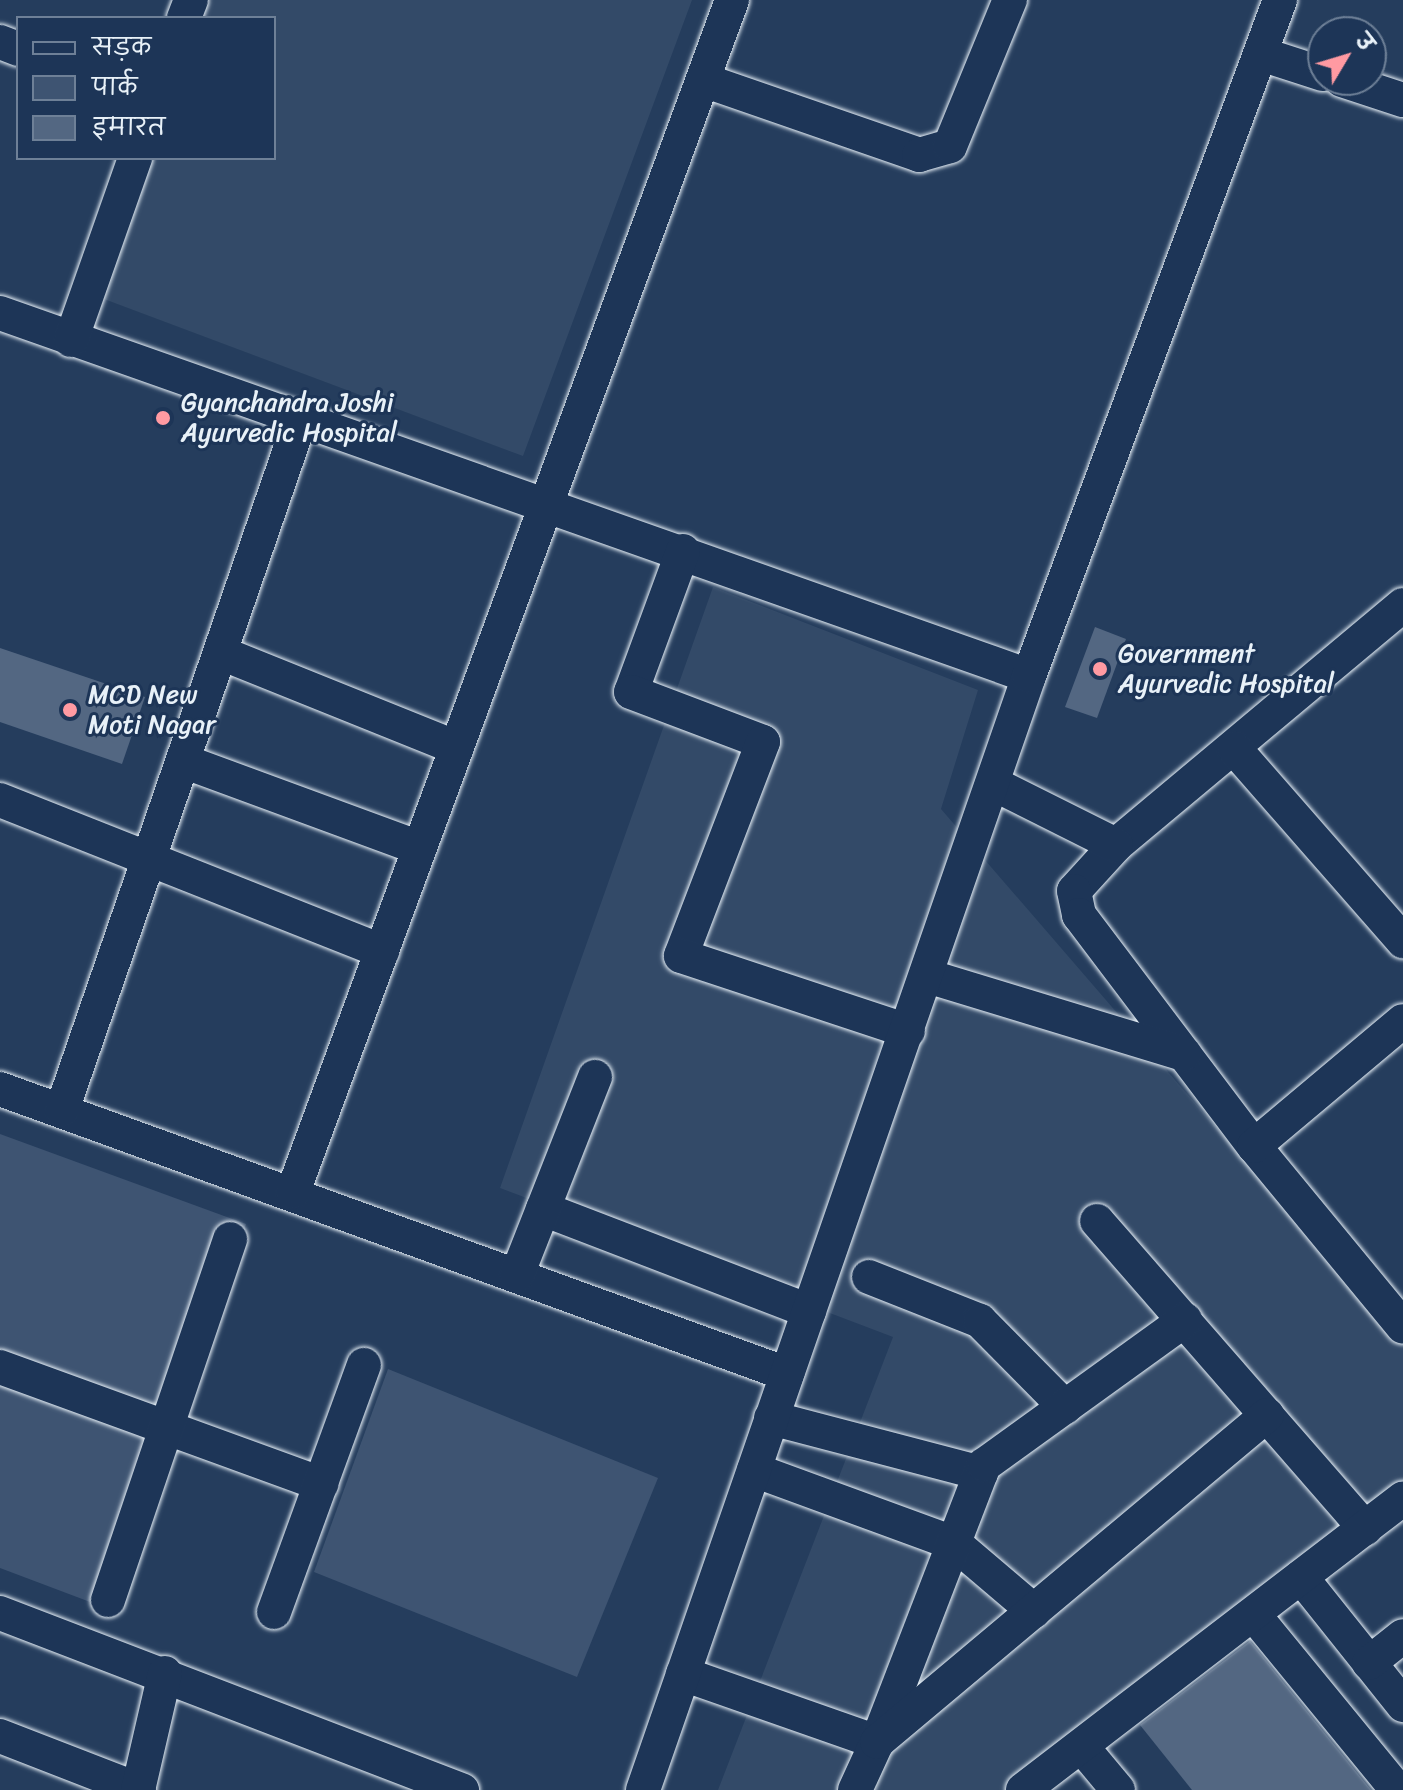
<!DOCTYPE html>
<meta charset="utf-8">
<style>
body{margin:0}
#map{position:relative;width:1403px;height:1790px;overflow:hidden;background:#253d5d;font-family:Sriracha,"Playpen Sans Deva",sans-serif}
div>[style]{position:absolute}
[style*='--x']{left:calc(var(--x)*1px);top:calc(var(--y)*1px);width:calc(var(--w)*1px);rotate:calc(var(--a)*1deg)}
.built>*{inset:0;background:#334a68}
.green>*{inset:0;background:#3e5472}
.building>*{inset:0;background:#536782}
.roads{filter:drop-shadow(0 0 2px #e8f1f8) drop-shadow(0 0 2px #e8f1f8)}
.minor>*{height:34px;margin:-17px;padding:0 17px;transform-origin:17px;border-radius:17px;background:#1d3557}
.dots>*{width:22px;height:22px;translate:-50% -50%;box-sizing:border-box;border:4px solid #1d3557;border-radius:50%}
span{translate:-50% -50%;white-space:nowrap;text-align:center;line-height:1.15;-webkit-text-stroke:6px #1d3557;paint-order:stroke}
.poi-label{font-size:26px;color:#e8f1f8}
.left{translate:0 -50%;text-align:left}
.legend{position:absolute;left:16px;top:16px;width:260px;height:144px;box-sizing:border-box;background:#1d3557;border:2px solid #6e8097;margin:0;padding:10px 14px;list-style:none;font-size:24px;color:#e8f1f8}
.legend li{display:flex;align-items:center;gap:16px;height:40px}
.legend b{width:40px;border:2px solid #6e8097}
.north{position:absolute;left:1307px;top:16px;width:80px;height:80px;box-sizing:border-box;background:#1d3557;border:2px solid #6e8097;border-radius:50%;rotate:52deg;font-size:22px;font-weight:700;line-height:32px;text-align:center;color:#e8f1f8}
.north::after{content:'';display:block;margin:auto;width:28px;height:36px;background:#ff9aa2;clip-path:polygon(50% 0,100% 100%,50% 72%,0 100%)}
</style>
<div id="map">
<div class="built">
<div style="clip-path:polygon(197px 0,692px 0,523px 456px,88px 293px,138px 158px,274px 158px,274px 18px,190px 18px)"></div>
<div style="clip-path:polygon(713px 587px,978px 690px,941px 809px,1403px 1344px,1403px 1494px,1019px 1790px,718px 1790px,893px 1337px,500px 1188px)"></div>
</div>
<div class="green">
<div style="clip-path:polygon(0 1134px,246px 1224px,114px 1611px,0 1568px)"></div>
<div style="clip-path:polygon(388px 1369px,658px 1478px,577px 1677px,314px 1572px)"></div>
</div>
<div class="building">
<div style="clip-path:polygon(1095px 627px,1126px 639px,1097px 718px,1065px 707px)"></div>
<div style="clip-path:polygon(0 648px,145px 697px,122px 764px,0 722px)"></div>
<div style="clip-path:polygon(1250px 1641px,1371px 1790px,1192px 1790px,1140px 1725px)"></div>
</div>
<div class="roads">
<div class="minor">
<div style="--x:184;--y:18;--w:19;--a:-69"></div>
<div style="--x:0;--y:42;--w:19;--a:21"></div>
<div style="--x:1261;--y:54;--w:65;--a:17.9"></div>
<div style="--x:703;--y:80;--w:229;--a:19.1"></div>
<div style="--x:919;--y:155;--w:32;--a:-16"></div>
<div style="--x:950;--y:146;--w:158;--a:-67.7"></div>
<div style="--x:1342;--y:80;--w:64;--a:18.2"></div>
<div style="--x:0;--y:313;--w:1091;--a:19.43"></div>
<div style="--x:71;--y:340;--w:193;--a:-70.6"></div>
<div style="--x:683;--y:551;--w:150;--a:110.2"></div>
<div style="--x:631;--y:692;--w:141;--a:20.7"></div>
<div style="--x:763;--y:742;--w:229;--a:111"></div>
<div style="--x:681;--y:956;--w:239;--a:18.3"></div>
<div style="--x:1403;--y:605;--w:374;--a:140.1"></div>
<div style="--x:1116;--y:845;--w:62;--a:132.4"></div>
<div style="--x:1074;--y:891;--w:25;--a:78"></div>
<div style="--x:1079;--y:915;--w:290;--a:52.9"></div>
<div style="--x:1254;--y:1146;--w:234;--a:50.5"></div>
<div style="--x:221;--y:653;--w:254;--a:21.9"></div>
<div style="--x:1234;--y:748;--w:257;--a:48.8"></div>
<div style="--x:183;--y:761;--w:252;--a:20.2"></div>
<div style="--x:994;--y:784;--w:136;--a:26.6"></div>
<div style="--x:0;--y:800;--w:411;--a:21.6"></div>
<div style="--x:927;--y:976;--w:269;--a:16.9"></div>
<div style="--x:0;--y:1089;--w:837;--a:19.91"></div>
<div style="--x:62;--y:1110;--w:732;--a:-70.95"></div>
<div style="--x:1254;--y:1146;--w:194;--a:-40"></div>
<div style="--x:293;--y:1192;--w:1270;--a:-69.78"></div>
<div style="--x:543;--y:1209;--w:285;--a:21"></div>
<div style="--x:1097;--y:1221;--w:408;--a:48.9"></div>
<div style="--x:517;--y:1275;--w:213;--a:-68.5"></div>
<div style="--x:869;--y:1277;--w:119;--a:21.6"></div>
<div style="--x:980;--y:1321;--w:121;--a:45.3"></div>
<div style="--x:0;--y:1367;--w:342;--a:20"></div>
<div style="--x:771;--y:1418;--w:217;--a:14.7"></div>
<div style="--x:754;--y:1470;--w:213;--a:20.1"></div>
<div style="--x:954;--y:1543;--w:105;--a:40.4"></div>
<div style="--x:1301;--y:1577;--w:164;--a:51.4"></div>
<div style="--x:108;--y:1600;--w:381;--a:-71.3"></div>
<div style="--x:274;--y:1612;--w:263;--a:-70"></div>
<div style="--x:0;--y:1613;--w:495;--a:21"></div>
<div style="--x:1254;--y:1615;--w:226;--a:50.7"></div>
<div style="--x:1369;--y:1663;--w:43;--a:-38.5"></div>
<div style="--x:683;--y:1674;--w:206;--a:19.3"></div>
<div style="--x:877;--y:1742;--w:297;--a:-68.9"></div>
<div style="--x:984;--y:1465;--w:248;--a:-35.8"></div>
<div style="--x:0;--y:1736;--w:149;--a:21.2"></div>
<div style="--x:1082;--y:1747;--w:56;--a:50.1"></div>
<div style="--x:138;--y:1790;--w:120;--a:-77"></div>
<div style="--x:643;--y:1790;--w:1179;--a:-70.89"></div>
<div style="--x:1029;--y:676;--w:721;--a:-69.63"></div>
<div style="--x:855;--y:1790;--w:53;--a:-65.4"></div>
<div style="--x:877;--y:1742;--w:509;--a:-39.98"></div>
<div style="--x:1023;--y:1790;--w:479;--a:-37.5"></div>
</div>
</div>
<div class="dots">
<div style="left:163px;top:418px;background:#ff9aa2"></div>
<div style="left:1100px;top:669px;background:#ff9aa2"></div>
<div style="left:70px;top:710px;background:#ff9aa2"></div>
</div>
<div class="poi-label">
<span class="left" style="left:181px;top:418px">Gyanchandra Joshi<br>Ayurvedic Hospital</span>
<span class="left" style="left:1118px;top:669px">Government<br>Ayurvedic Hospital</span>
<span class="left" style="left:88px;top:710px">MCD New<br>Moti Nagar</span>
</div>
<ul class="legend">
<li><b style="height:10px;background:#1d3557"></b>सड़क</li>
<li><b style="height:22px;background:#3e5472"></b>पार्क</li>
<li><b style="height:22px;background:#536782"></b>इमारत</li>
</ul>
<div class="north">उ</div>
</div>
